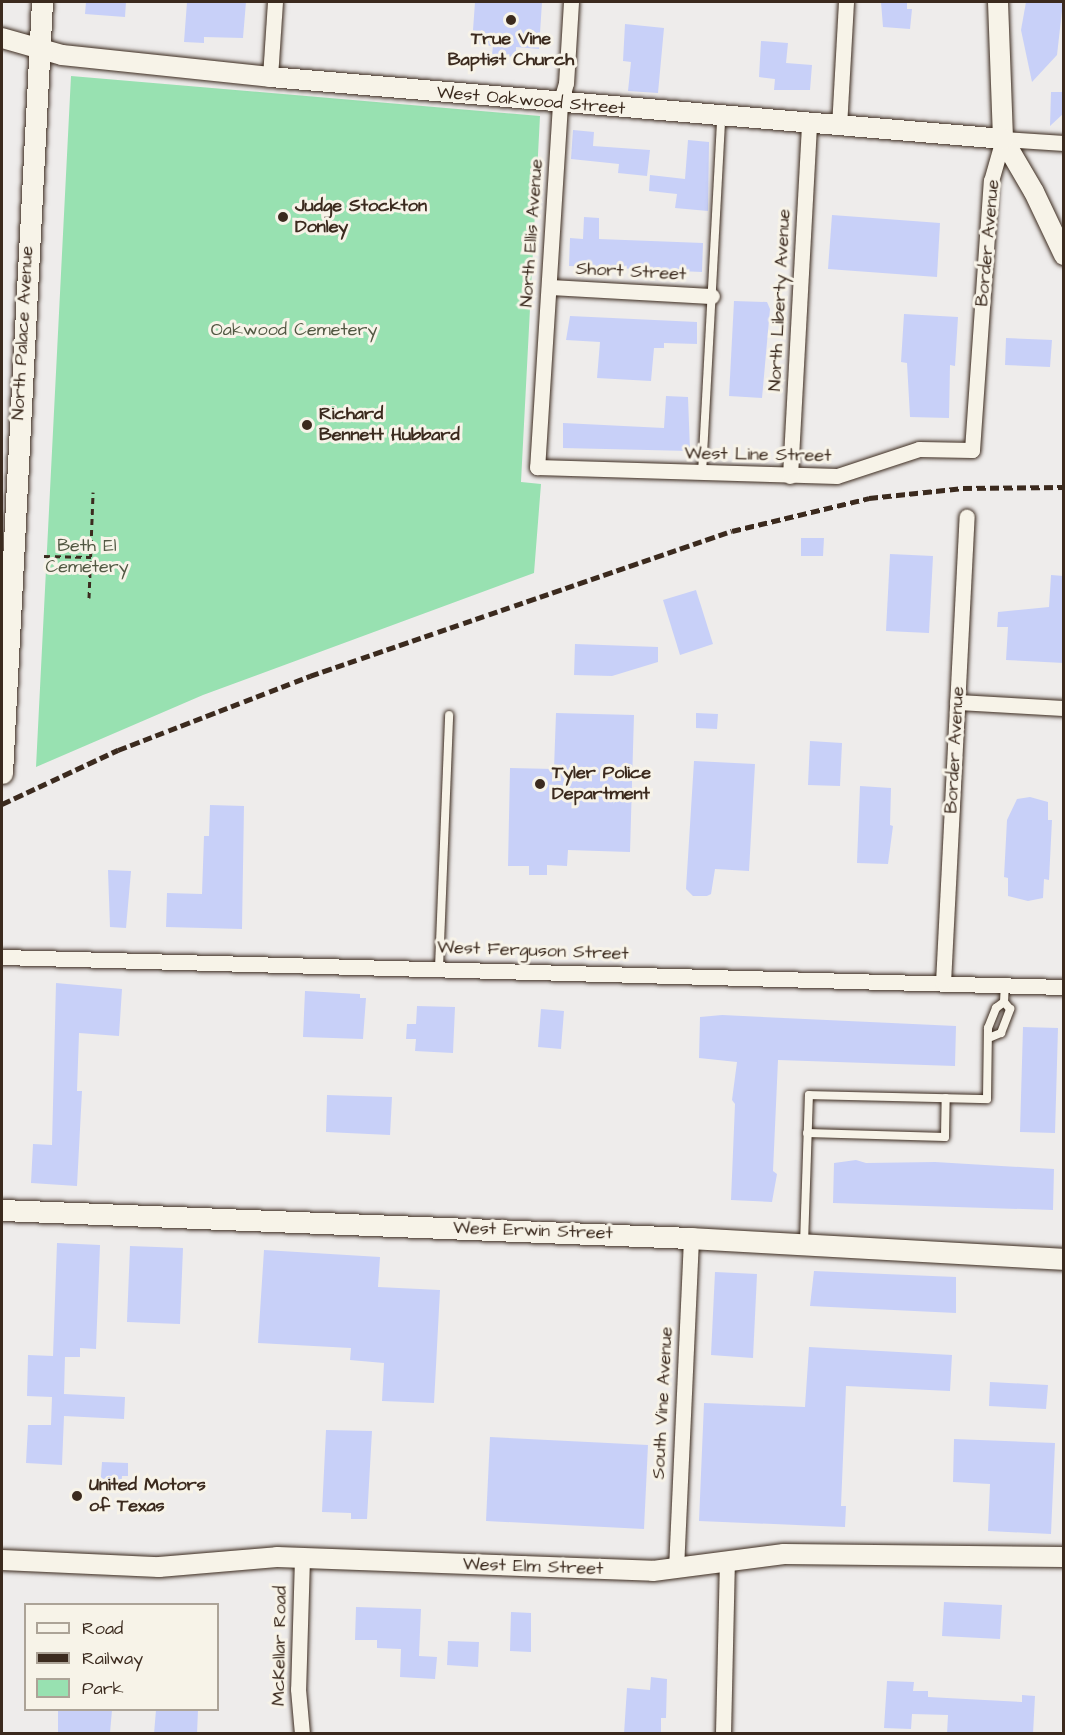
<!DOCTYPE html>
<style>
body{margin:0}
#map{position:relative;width:1065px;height:1735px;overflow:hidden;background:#eeeceb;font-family:"Architects Daughter",sans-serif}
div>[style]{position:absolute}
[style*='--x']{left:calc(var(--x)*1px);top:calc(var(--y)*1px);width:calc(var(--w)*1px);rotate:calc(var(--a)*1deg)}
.green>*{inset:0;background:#98e1b1}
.building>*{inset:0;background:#c8d0f8}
.path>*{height:3px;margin-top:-1.5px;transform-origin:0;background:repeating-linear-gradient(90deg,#3b2a1e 0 6px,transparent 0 10.5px)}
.roads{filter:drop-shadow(0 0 2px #3b2a1e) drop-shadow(0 0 2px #3b2a1e)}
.service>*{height:8px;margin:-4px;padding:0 4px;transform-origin:4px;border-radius:4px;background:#f7f3e8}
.minor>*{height:15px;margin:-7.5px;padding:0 7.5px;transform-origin:7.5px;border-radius:7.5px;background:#f7f3e8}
.tertiary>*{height:20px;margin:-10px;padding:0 10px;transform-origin:10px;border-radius:10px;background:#f7f3e8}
.secondary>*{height:21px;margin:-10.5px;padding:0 10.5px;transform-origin:10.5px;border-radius:10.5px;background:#f7f3e8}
.rail>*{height:4.5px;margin-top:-2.25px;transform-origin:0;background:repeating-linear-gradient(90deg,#3b2a1e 0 9px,transparent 0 13.5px)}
.dots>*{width:16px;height:16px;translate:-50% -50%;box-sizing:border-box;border:3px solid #f7f3e8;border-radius:50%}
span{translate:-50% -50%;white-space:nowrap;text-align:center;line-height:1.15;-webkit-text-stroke:6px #f7f3e8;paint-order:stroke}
.poi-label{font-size:18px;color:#3b2a1e;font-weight:700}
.left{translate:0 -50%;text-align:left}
.street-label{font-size:18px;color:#3b2a1e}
.park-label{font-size:18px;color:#525843}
.frame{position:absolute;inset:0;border:3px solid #3b2a1e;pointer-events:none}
.legend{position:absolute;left:24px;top:1603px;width:195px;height:108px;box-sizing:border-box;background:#f7f3e8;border:2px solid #aca397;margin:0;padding:8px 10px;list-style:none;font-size:18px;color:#3b2a1e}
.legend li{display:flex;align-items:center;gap:12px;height:30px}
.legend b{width:30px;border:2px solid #aca397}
</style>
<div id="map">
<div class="green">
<div style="clip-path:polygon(71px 76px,540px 116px,521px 482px,541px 484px,534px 573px,203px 695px,36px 767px)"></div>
</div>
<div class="building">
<div style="clip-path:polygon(86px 2px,126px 2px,125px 17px,85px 14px)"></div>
<div style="clip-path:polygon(187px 2px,246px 2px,243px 38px,204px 37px,204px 43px,184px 42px)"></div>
<div style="clip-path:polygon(475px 2px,542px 2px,539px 49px,516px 47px,516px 57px,492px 55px,493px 46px,472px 44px)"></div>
<div style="clip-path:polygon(881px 2px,907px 3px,907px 9px,912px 9px,910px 29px,883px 27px)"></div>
<div style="clip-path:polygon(1026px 2px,1063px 2px,1057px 55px,1032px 82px,1021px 30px)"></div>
<div style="clip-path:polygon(625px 24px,664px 28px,658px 93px,628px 91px,631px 62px,623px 61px)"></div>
<div style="clip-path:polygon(761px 41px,788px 43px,786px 63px,812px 65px,810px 90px,774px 90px,775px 79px,759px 77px)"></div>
<div style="clip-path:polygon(1051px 92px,1064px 92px,1064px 113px,1050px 126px)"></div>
<div style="clip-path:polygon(573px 130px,594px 132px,593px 146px,650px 150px,647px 176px,618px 173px,619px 164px,571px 159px)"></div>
<div style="clip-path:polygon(688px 140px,709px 142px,708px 211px,675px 208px,677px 194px,649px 191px,650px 175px,685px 179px)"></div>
<div style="clip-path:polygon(832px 215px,940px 223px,937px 277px,828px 269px)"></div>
<div style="clip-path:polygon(584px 217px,599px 218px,599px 239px,703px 243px,702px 272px,569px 266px,570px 238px,583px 239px)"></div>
<div style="clip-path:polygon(734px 301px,767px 302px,770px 309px,762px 398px,729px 396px)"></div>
<div style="clip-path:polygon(904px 314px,958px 317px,955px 366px,950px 365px,949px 418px,910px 417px,907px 363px,901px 362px)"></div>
<div style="clip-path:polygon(570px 316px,697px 322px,697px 344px,664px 343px,664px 348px,654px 348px,651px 381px,597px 378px,600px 342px,566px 340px)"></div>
<div style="clip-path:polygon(1006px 338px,1052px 340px,1050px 367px,1005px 365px)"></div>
<div style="clip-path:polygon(666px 396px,688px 397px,690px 451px,563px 448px,563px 423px,664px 428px)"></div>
<div style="clip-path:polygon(801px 538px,824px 538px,823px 556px,801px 556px)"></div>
<div style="clip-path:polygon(890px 554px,933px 556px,929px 633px,886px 631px)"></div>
<div style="clip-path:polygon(1051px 575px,1064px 576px,1064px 663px,1006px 660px,1008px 627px,997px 627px,998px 612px,1049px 607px)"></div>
<div style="clip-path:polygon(696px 590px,713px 644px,680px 655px,663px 600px)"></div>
<div style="clip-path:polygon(575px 644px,658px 647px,658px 662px,612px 676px,574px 675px)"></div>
<div style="clip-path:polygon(556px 713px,634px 715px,630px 852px,568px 850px,567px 866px,547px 865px,547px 875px,529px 875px,529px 866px,508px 866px,510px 768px,554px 769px)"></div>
<div style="clip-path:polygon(696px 713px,718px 714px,717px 729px,696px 728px)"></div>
<div style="clip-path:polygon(810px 741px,842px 743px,840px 786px,808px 785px)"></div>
<div style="clip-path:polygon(694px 761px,755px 764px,749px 871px,715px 869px,711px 894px,707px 896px,693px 896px,686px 889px)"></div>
<div style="clip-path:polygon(860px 786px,891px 788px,890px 825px,893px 826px,888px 864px,857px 863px)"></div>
<div style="clip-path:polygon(1030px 797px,1048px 802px,1048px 820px,1052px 820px,1049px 880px,1044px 879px,1043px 898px,1028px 901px,1008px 896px,1008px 878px,1004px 877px,1007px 820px,1017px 799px)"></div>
<div style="clip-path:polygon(210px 805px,244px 806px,242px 929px,166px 927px,167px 893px,202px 894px,204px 836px,209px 836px)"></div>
<div style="clip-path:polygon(108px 870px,131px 871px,126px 928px,110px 927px)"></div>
<div style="clip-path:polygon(56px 983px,122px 989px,119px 1036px,79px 1033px,77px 1091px,82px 1091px,77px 1186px,31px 1183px,33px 1144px,52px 1145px)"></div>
<div style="clip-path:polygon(305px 991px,360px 994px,360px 998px,366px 998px,363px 1039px,303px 1037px)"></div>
<div style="clip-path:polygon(417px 1006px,455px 1007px,453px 1053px,415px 1051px,416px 1039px,406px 1039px,407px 1024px,416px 1024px)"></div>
<div style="clip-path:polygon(541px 1009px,564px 1011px,561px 1049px,538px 1047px)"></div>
<div style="clip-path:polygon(722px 1015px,956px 1026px,955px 1066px,778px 1060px,773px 1171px,777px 1174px,772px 1202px,731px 1200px,735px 1104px,732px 1100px,737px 1062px,699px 1058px,700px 1017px)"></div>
<div style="clip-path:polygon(1023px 1027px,1058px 1028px,1055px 1133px,1020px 1132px)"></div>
<div style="clip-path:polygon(327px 1095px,392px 1097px,390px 1135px,326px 1132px)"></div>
<div style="clip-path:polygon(856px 1160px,866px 1163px,935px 1162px,1054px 1169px,1053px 1210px,833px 1203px,834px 1163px)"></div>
<div style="clip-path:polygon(57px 1243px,100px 1245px,96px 1349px,80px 1348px,80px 1357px,65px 1357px,64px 1394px,125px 1397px,124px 1419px,64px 1416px,62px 1465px,26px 1463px,28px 1425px,51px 1425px,52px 1397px,27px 1396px,28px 1355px,53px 1356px)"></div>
<div style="clip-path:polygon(130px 1246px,183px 1248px,180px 1324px,127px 1322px)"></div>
<div style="clip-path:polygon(264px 1250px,380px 1257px,378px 1287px,440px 1290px,434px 1403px,382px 1401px,384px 1363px,350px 1360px,351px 1348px,258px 1343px)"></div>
<div style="clip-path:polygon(814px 1271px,956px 1277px,956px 1313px,810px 1306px)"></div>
<div style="clip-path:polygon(715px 1272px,757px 1274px,753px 1358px,711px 1355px)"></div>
<div style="clip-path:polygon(809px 1347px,952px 1355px,950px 1391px,846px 1386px,841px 1506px,846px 1506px,845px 1527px,699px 1521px,704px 1403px,805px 1407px)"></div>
<div style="clip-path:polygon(990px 1382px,1048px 1385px,1046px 1409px,989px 1406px)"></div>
<div style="clip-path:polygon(326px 1430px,372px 1431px,367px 1519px,351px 1519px,351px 1513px,322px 1512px)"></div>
<div style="clip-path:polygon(490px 1437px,648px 1445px,644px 1529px,486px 1521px)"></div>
<div style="clip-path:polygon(954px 1439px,1055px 1443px,1051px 1534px,988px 1531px,990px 1484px,953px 1482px)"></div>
<div style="clip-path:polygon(102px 1462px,128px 1463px,128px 1476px,122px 1476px,121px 1489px,100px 1489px)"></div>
<div style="clip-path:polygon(944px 1602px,1002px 1605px,1000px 1639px,942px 1636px)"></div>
<div style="clip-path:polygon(356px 1607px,421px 1609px,419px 1656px,437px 1657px,435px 1679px,400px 1677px,401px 1649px,377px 1648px,377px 1640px,355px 1640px)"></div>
<div style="clip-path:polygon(511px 1612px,531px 1613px,531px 1652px,510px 1651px)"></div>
<div style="clip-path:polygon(448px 1641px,479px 1642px,478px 1667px,447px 1665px)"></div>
<div style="clip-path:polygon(651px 1677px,667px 1679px,666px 1718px,661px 1718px,661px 1734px,624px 1734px,627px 1688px,650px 1690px)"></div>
<div style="clip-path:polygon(887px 1681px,914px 1682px,913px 1691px,928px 1691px,928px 1697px,1022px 1702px,1022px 1695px,1035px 1696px,1033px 1734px,947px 1734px,948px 1715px,912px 1714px,911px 1729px,884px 1728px)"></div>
<div style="clip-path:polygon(58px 1710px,112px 1710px,110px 1733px,58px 1734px)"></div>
<div style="clip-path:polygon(156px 1710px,198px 1710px,197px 1734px,154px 1734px)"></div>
</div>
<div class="path">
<div style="--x:44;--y:556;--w:47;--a:1.2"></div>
<div style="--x:89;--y:598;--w:106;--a:-87.8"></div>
</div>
<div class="roads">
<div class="service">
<div style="--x:702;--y:473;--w:356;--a:-86.9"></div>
<div style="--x:439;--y:968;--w:253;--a:-87.7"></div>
<div style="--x:991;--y:1037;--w:11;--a:-22"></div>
<div style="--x:1001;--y:1033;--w:26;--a:-69"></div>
<div style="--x:1010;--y:1009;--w:9;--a:-131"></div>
<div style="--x:1004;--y:1002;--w:17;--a:-87"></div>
<div style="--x:807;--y:1133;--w:138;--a:1.7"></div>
<div style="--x:945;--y:1137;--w:39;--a:-89"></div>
<div style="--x:804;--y:1244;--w:149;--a:-88.1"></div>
<div style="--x:809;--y:1095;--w:178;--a:1.3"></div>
<div style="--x:987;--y:1099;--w:71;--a:-89.2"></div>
<div style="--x:988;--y:1028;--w:22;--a:-68"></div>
<div style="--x:996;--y:1008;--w:10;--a:-37"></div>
</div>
<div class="minor">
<div style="--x:571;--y:2;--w:81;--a:93.5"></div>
<div style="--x:566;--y:83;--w:22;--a:106"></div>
<div style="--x:560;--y:104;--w:364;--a:93.6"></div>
<div style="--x:537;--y:467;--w:300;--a:1.7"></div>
<div style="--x:837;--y:476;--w:86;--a:-18.2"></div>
<div style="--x:919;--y:449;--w:53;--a:1.1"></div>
<div style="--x:972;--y:450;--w:270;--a:-86"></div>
<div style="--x:991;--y:181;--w:44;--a:-74.1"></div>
<div style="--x:1003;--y:139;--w:61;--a:3.8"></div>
<div style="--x:270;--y:77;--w:75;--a:-86.2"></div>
<div style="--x:839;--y:127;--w:125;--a:-86.8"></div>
<div style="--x:549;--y:287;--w:163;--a:3.2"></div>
<div style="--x:790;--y:476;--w:352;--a:-86.9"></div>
<div style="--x:957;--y:702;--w:107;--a:3.2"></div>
<div style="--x:2;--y:957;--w:1062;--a:1.62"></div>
<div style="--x:943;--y:983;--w:467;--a:-87.1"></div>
<div style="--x:302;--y:1558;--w:131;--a:91.7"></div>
<div style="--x:298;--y:1689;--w:45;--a:84.9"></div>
<div style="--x:676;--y:1569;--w:331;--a:-87.4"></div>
<div style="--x:723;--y:1734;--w:172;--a:-88.7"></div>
</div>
<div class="tertiary">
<div style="--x:998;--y:2;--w:137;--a:87.9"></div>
<div style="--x:1003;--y:139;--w:61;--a:59.7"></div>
<div style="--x:1034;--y:192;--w:70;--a:64.5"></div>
<div style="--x:2;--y:38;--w:62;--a:15.8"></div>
<div style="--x:62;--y:55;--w:209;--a:6"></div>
<div style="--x:270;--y:77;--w:736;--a:4.83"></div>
<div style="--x:2;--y:1560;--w:157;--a:2.6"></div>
<div style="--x:159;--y:1567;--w:118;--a:-4.8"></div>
<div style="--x:277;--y:1557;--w:376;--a:2.1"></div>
<div style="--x:653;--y:1571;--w:132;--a:-7.4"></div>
<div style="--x:784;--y:1554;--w:280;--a:0.6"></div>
</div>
<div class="secondary">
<div style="--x:2;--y:773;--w:772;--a:-87.03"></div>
<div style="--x:2;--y:1210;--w:690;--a:2.33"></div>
<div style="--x:691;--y:1238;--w:374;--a:3.2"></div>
</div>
</div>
<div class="rail">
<div style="--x:2;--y:804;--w:128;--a:-25"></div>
<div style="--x:118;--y:750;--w:206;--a:-21.1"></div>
<div style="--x:310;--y:676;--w:446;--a:-19"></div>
<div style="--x:732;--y:531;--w:141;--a:-13.5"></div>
<div style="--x:869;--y:498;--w:95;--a:-6.1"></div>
<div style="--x:963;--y:488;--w:101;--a:-0.6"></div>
</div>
<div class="dots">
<div style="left:511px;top:20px;background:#3b2a1e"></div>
<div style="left:283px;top:217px;background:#3b2a1e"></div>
<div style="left:307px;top:425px;background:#3b2a1e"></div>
<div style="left:540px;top:784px;background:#3b2a1e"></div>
<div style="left:77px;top:1496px;background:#3b2a1e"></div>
</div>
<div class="poi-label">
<span style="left:511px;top:50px">True Vine<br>Baptist Church</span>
<span class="left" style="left:295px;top:217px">Judge Stockton<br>Donley</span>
<span class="left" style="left:319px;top:425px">Richard<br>Bennett Hubbard</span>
<span class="left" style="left:552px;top:784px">Tyler Police<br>Department</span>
<span class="left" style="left:89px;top:1496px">United Motors<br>of Texas</span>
</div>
<div class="street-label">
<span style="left:531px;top:101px;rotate:5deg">West Oakwood Street</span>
<span style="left:532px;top:233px;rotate:-86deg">North Ellis Avenue</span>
<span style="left:988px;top:243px;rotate:-85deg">Border Avenue</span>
<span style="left:631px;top:272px;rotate:3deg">Short Street</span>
<span style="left:780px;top:300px;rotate:-87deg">North Liberty Avenue</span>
<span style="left:23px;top:333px;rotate:-87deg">North Palace Avenue</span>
<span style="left:758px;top:455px;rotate:1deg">West Line Street</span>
<span style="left:955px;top:750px;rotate:-87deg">Border Avenue</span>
<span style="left:533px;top:951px;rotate:2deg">West Ferguson Street</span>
<span style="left:533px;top:1231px;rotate:2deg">West Erwin Street</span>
<span style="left:663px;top:1403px;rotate:-87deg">South Vine Avenue</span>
<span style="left:533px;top:1567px;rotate:2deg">West Elm Street</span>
<span style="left:280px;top:1646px;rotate:-89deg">McKellar Road</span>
</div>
<div class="park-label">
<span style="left:294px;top:330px">Oakwood Cemetery</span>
<span style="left:87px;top:557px">Beth El<br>Cemetery</span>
</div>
<div class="frame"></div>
<ul class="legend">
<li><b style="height:8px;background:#f7f3e8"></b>Road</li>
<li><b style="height:8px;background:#3b2a1e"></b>Railway</li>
<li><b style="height:16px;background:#98e1b1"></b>Park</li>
</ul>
</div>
